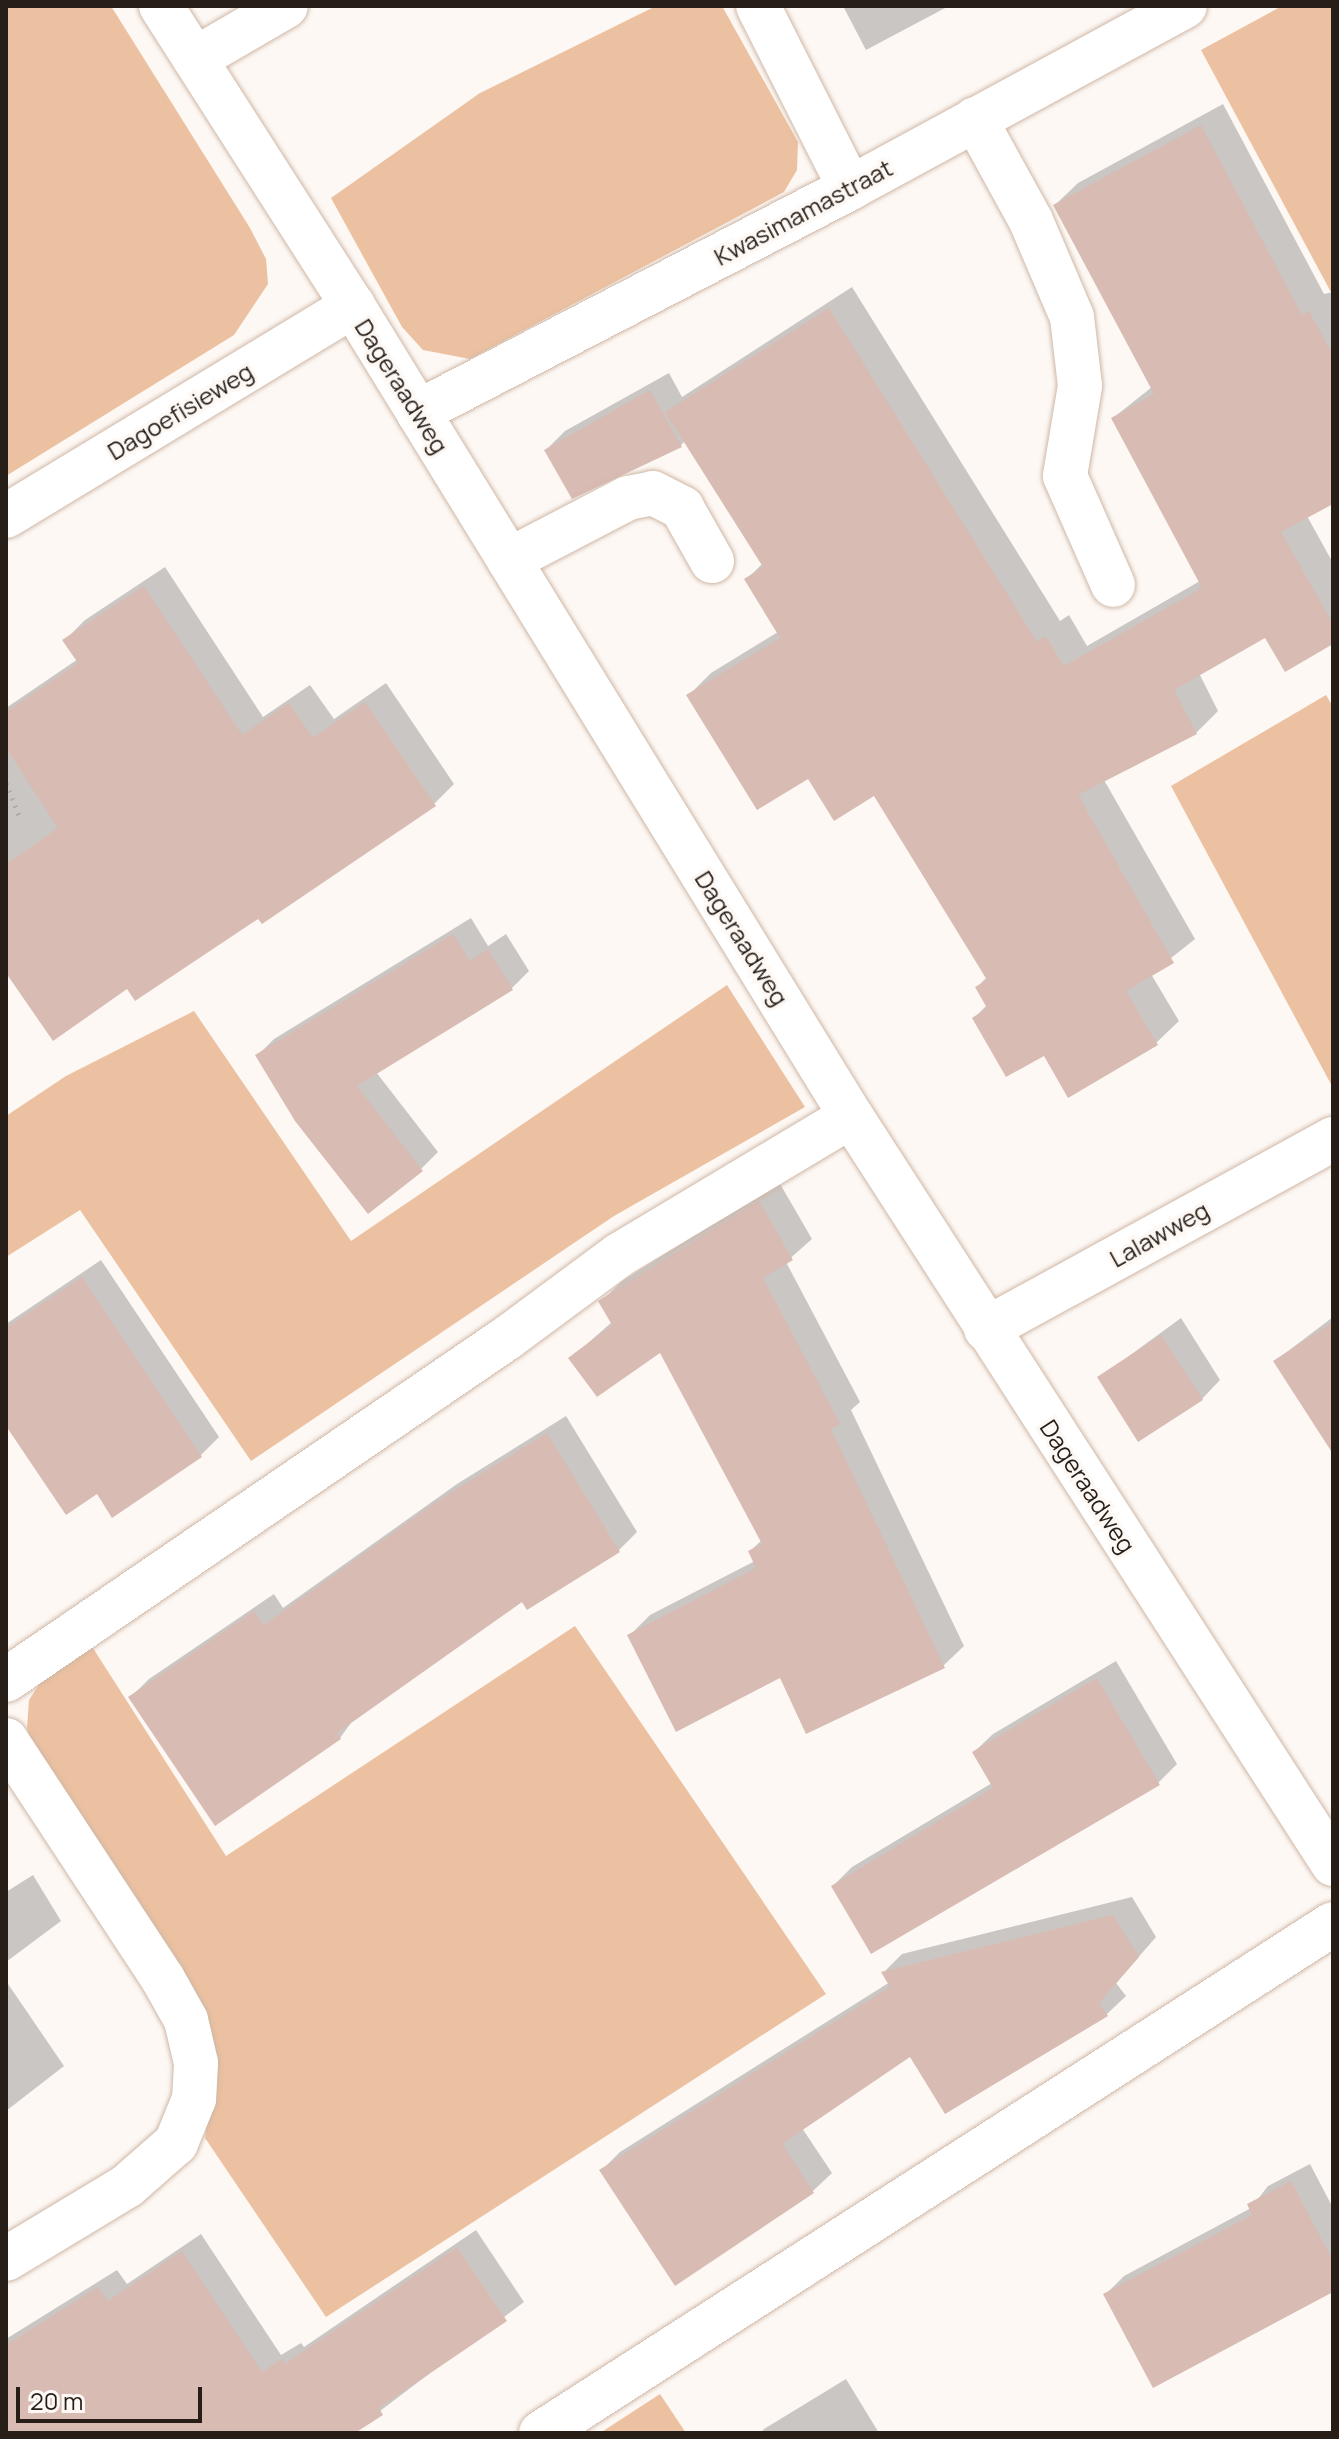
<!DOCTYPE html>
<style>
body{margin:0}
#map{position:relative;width:1339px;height:2439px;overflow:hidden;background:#fdf8f4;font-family:Manrope,sans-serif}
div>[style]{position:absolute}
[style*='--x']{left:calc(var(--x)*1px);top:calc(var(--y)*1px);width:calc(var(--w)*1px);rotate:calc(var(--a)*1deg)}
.green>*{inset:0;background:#ecc1a1}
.shadow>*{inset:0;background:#0003}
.building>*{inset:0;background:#d8bbb3}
.path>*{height:5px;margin-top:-2.5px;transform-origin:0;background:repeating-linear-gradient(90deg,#b2aca7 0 2px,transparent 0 8px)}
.roads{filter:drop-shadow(0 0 2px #cfb7a6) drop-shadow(0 0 2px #cfb7a6)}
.minor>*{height:44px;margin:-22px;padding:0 22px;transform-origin:22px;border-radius:22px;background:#fff}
span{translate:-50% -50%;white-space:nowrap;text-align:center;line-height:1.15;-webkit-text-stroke:7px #fdf8f4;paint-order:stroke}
.street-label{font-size:24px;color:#271e18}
.frame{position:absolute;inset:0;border:8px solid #271e18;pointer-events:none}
.scale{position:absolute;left:16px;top:2387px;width:186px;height:36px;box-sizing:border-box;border:4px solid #271e18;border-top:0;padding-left:10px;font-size:24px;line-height:28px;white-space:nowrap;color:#271e18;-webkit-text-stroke:6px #fdf8f4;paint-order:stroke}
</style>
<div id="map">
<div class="green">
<div style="clip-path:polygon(6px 6px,111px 6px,250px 228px,266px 259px,268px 284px,234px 335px,6px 476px)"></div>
<div style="clip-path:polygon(656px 6px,722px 6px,798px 142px,797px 170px,784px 192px,470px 359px,423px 350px,402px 327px,331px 198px,480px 93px)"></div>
<div style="clip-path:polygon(1282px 6px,1333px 6px,1333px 296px,1201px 50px)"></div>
<div style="clip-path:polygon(1326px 695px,1333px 707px,1333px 1088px,1171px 786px)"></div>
<div style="clip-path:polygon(727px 985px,805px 1107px,614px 1216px,251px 1461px,80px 1210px,6px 1257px,6px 1116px,66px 1076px,194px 1011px,351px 1241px)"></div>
<div style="clip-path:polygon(575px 1626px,826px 1994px,326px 2317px,205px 2138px,212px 2072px,37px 1761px,27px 1728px,29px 1700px,46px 1674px,91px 1645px,226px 1856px)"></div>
<div style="clip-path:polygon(660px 2394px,686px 2433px,600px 2433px)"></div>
</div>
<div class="shadow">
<div style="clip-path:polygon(843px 6px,949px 6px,866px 50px)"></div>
<div style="clip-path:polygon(1223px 104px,1324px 294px,1333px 292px,1333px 501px,1307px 516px,1333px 563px,1333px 641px,1266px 635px,1199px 673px,1218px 711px,1196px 733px,1104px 780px,1195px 939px,1151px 974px,1179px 1021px,1156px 1043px,1045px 1053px,974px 1018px,987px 1005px,977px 987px,987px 977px,875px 793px,809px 776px,689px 695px,711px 673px,778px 632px,747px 579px,763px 563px,685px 441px,680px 446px,546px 450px,565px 431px,669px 373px,682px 397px,852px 287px,1060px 621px,1069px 615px,1087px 646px,1200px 581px,1113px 418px,1152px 387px,1055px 205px,1078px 183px)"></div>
<div style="clip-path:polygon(165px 567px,263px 717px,310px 685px,334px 719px,386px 683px,454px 784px,434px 804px,259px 916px,6px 970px,6px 708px,78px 659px,65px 640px,85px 620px)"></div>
<div style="clip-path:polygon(471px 918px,488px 946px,506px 934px,529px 971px,512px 988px,376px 1072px,438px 1152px,421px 1169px,257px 1056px,274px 1039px)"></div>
<div style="clip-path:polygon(779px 1182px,812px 1239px,786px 1262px,860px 1402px,851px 1410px,964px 1646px,943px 1666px,781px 1676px,630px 1635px,650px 1615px,755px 1561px,750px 1551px,762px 1540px,660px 1350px,571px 1358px,612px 1322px,601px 1302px,621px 1282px)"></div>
<div style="clip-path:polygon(101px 1260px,219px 1437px,200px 1456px,97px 1492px,6px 1422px,6px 1324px)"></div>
<div style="clip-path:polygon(1333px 1317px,1333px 1450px,1275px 1361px)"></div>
<div style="clip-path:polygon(1181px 1318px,1220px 1380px,1202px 1399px,1099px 1378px)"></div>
<div style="clip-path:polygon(566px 1416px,637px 1532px,619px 1550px,522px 1599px,356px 1716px,340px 1738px,131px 1697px,149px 1679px,274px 1594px,283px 1608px,457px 1484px)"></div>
<div style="clip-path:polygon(1116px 1661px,1177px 1764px,1158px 1783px,833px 1886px,852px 1867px,992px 1783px,974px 1752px,993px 1734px)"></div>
<div style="clip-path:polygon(33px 1875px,61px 1921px,6px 1962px,6px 1892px)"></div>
<div style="clip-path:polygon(1132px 1897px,1156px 1937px,1116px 1983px,1126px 1996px,1107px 2014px,946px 2111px,911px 2054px,802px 2128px,832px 2173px,813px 2191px,676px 2283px,602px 2170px,620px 2152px,890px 1982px,884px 1972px,902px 1954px)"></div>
<div style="clip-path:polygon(6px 1981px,64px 2066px,6px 2111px)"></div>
<div style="clip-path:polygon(1310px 2164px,1333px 2208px,1333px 2290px,1106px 2294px,1124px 2276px,1251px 2208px,1268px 2186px)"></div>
<div style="clip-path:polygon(476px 2230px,524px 2302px,351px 2433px,6px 2433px,6px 2339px,117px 2270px,127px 2284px,201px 2234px,281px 2355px,301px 2343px,304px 2347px)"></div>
<div style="clip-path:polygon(846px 2379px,879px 2433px,760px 2433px,764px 2429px)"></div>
</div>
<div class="building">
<div style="clip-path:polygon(1201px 125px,1302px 315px,1309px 311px,1333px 355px,1333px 504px,1281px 532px,1333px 624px,1333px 644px,1285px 672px,1265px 638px,1174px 690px,1197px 734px,1078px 795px,1174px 963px,1126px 991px,1158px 1045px,1068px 1098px,1044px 1056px,1006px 1077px,972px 1018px,987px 1008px,975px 987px,987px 980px,874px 796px,834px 821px,808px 779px,757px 810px,686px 695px,780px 638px,744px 579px,763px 567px,665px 412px,829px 308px,1037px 642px,1046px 636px,1064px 666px,1202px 588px,1111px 418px,1154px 394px,1053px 205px)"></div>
<div style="clip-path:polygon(650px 390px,682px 447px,572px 499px,544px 450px)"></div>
<div style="clip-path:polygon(144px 586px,242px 735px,289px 703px,313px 738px,365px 702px,436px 806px,262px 924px,258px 919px,135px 1001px,127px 989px,53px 1041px,6px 973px,6px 864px,58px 828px,6px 748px,6px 712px,78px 663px,62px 640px)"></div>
<div style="clip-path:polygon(453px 934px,470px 961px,488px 949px,513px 990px,357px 1086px,423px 1171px,368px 1214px,295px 1121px,255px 1055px)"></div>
<div style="clip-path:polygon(759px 1201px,793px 1260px,763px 1278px,840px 1424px,831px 1429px,945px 1668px,806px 1734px,780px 1678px,676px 1732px,627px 1635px,756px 1568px,748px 1551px,762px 1544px,660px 1353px,597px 1397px,568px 1358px,612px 1325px,598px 1301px)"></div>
<div style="clip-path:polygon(82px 1277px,202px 1457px,112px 1518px,97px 1494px,66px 1515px,6px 1426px,6px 1328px)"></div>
<div style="clip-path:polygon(1333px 1322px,1333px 1454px,1273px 1361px)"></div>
<div style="clip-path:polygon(1161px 1335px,1203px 1400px,1138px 1442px,1097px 1377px)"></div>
<div style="clip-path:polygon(547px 1433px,620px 1552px,527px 1610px,522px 1602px,337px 1733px,341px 1739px,215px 1826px,128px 1697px,254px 1611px,264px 1625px,436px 1502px)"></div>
<div style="clip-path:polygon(1097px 1678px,1160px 1785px,871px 1954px,831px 1886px,993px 1788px,972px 1752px)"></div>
<div style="clip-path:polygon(1113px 1915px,1139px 1957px,1099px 2003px,1108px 2016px,945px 2114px,910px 2057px,782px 2144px,814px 2193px,675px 2286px,599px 2170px,890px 1987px,881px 1972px)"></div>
<div style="clip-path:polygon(1291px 2181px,1333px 2261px,1333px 2292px,1153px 2388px,1103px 2294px,1252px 2215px,1247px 2204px)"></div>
<div style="clip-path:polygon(457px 2247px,507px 2321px,379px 2408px,383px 2415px,355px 2433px,6px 2433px,6px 2345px,98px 2287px,108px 2301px,182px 2251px,262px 2372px,282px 2359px,285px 2364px)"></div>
</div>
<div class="path">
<div style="--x:6;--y:783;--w:40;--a:68"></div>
</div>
<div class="roads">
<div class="minor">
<div style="--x:161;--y:6;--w:356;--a:57.4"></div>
<div style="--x:353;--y:306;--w:951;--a:58.42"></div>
<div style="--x:851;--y:1116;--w:890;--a:57.2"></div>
<div style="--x:758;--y:6;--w:204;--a:63.2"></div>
<div style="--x:195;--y:59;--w:105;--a:-30.2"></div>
<div style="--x:975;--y:119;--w:116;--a:61.2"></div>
<div style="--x:1031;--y:221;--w:104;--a:66.9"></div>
<div style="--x:1072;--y:317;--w:69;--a:83.4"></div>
<div style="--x:1080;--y:386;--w:91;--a:99.5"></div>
<div style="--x:1065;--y:476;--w:119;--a:66.2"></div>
<div style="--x:418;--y:412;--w:487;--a:-27.4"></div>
<div style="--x:850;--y:188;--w:381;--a:-28.5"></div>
<div style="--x:6;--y:516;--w:406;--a:-31.2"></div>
<div style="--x:509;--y:560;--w:134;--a:-27.5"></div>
<div style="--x:628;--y:498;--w:25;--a:-11"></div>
<div style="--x:653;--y:493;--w:33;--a:27"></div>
<div style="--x:682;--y:508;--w:61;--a:60.5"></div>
<div style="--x:986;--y:1329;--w:396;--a:-28.7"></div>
<div style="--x:6;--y:1680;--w:607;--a:-34.32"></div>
<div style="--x:507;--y:1338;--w:139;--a:-36.5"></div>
<div style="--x:619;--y:1255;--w:270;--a:-30.9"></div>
<div style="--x:6;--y:1740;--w:286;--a:56.7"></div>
<div style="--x:163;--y:1979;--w:47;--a:60.7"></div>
<div style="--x:186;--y:2020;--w:44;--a:76.9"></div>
<div style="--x:196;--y:2063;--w:36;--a:93"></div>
<div style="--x:194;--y:2099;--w:48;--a:112.2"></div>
<div style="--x:176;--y:2143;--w:65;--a:138.7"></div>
<div style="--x:127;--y:2186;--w:141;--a:148.9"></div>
<div style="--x:541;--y:2433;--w:941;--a:-32.73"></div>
</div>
</div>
<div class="street-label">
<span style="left:803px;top:212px;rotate:-28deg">Kwasimamastraat</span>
<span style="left:402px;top:386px;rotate:58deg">Dageraadweg</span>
<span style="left:180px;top:411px;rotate:-31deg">Dagoefisieweg</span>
<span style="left:742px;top:938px;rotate:58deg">Dageraadweg</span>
<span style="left:1159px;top:1234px;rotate:-29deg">Lalawweg</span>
<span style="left:1088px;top:1486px;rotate:57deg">Dageraadweg</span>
</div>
<div class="frame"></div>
<div class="scale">20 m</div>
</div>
